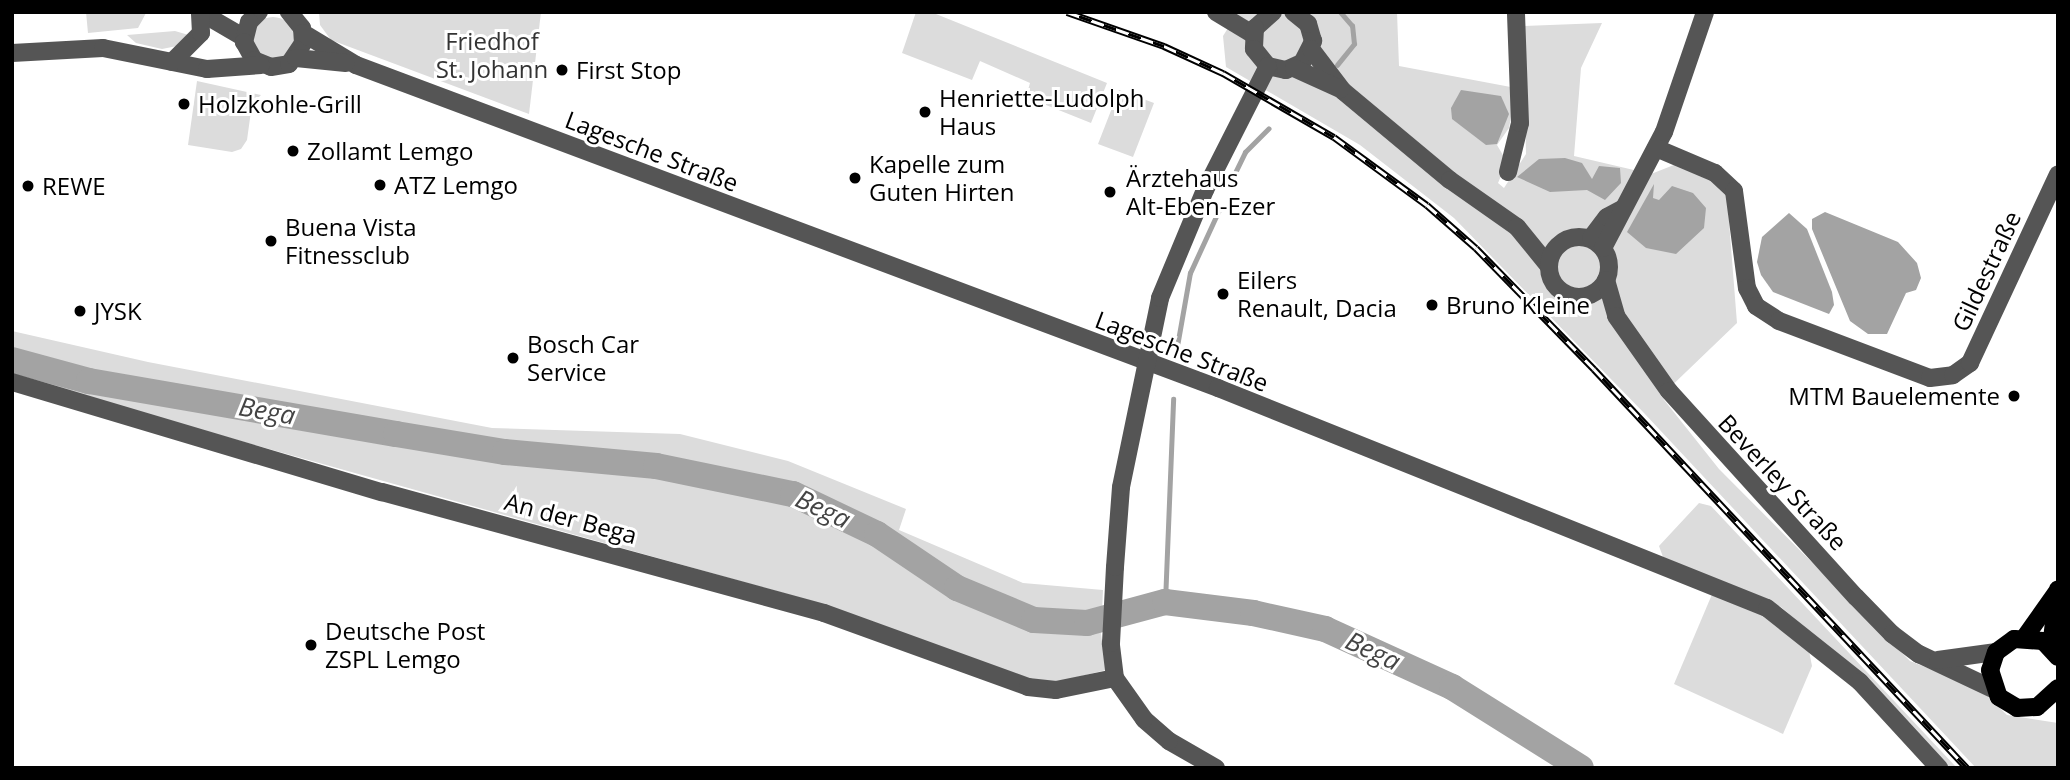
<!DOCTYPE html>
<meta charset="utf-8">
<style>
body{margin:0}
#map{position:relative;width:2070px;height:780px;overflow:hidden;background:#fff;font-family:"Open Sans",sans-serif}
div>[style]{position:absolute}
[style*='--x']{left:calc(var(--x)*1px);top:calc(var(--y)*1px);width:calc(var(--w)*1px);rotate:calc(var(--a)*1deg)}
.green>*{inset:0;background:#dcdcdc}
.round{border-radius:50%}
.water>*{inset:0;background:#a3a3a3}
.stream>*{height:4.5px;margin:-2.25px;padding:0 2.25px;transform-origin:2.25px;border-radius:2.25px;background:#a3a3a3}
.river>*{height:26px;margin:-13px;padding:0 13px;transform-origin:13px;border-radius:13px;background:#a3a3a3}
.minor>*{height:18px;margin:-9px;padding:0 9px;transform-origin:9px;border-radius:9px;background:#555}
.minor>.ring{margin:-9px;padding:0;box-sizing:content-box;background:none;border:18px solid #555;border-radius:50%}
.major>*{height:18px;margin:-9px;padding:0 9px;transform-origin:9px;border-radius:9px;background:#000}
.rail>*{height:7px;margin-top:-3.5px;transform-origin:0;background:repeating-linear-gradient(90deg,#fff 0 13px,#000 0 26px);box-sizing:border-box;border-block:2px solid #000}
.dots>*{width:19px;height:19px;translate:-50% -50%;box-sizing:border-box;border:4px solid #fff;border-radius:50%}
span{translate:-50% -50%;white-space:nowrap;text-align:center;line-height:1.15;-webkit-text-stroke:6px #fff;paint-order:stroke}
.park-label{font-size:24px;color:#333}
.poi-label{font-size:24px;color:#000}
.left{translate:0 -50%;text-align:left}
.right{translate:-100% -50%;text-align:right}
.street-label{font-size:24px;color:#000}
.water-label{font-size:26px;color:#444;font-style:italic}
.frame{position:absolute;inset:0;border:14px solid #000;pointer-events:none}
</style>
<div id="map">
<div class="green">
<div style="clip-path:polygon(86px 12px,146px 12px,146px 13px,138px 28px,88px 33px)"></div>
<div style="clip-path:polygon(319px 12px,541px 12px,529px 114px,331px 40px,320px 25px)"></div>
<div style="clip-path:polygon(916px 12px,931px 12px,1107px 83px,1091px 123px,1026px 97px,1030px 83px,980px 61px,972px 80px,902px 53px)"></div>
<div style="clip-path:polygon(1238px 12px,1397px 12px,1399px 66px,1516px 88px,1509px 128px,1497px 145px,1507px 162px,1498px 183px,1504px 188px,1526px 154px,1523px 26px,1602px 23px,1581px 68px,1574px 156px,1651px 174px,1679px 163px,1716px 183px,1727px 196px,1737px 323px,1661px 396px,1719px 469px,1910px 661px,1980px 689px,2007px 715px,2058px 723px,2058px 768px,1976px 768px,1644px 413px,1454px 218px,1360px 145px,1226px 67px,1223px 36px)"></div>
<div class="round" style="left:252px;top:17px;width:42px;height:42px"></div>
<div style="clip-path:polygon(175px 31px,192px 36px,182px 45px,162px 49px,136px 43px,127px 35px)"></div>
<div style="clip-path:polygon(197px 81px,261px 95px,252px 104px,247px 140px,241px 149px,232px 152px,188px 145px)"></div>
<div style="clip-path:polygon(1119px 90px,1154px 103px,1133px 157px,1098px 144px)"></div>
<div style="clip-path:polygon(12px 331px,148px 362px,492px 428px,680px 434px,788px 461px,906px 509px,899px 530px,1023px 583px,1103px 590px,1101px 634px,1106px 670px,1053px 683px,1028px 678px,826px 605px,12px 377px)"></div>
<div style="clip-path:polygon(1699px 503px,1711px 506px,1957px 768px,1947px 768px,1865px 680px,1781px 607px,1663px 557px,1659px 546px)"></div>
<div style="clip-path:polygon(1713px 592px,1758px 608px,1808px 646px,1812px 666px,1783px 734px,1674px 684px)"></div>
</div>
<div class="water">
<div style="clip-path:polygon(1461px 90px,1501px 96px,1509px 114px,1497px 144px,1486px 145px,1452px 119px,1451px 108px)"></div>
<div style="clip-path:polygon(1565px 158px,1582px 163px,1592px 179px,1599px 166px,1620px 168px,1621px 183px,1605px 200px,1587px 190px,1550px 192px,1517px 177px,1539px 159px)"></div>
<div style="clip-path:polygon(1654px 184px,1653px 198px,1659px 200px,1672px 186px,1693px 193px,1706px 208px,1704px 228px,1676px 254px,1646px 248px,1627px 232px)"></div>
<div style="clip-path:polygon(1825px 212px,1898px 242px,1917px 263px,1921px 278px,1916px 290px,1906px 293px,1887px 334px,1868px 334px,1850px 321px,1812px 229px,1812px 219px)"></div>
<div style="clip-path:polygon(1789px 213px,1807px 229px,1832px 292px,1834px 305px,1829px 314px,1773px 292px,1761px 275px,1757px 262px,1762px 237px)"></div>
</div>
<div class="stream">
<div style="--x:1337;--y:65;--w:27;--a:-51"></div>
<div style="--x:1354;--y:44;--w:18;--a:-96"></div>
<div style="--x:1352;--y:26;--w:18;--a:-131"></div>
<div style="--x:1231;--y:181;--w:32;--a:-64"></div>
<div style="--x:1245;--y:152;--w:33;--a:-45"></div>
<div style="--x:1176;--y:352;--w:80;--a:-80"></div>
<div style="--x:1190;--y:273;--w:69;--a:-65.3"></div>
<div style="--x:1165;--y:602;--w:203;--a:-87.7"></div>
</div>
<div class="river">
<div style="--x:12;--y:360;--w:80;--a:15.3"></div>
<div style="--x:89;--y:381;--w:312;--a:9.8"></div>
<div style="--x:396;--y:434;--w:110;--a:9.4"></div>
<div style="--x:505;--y:452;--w:152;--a:5.3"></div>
<div style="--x:656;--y:466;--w:140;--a:11.6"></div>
<div style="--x:793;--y:494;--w:93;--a:25.5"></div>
<div style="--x:877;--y:534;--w:97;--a:34"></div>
<div style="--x:957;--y:588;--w:83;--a:22.6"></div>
<div style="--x:1034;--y:620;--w:53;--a:3.2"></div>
<div style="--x:1087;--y:623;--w:81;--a:-15.1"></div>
<div style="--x:1165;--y:602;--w:89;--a:7.1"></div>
<div style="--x:1253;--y:613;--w:74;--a:12.5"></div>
<div style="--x:1325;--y:629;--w:140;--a:24.5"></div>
<div style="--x:1452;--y:687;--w:152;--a:32.1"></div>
</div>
<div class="minor">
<div style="--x:200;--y:12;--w:50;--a:30.2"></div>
<div style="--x:259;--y:12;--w:14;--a:135"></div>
<div style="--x:249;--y:22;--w:21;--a:104"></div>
<div style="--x:244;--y:42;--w:21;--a:61"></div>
<div style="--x:254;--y:60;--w:18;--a:22"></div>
<div style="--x:271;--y:67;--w:18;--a:-9"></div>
<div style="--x:289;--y:64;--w:25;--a:-56"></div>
<div style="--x:303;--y:43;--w:15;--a:-94"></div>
<div style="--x:302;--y:28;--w:21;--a:-129"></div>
<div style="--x:1216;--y:12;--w:44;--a:31.2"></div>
<div style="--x:1273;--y:12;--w:24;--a:138"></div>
<div style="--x:1255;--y:28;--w:21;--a:93"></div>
<div style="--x:1254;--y:49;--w:22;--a:51"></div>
<div style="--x:1268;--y:66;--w:18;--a:13"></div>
<div style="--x:1286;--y:70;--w:17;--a:-24"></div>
<div style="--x:1302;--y:63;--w:25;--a:-63"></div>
<div style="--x:1313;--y:41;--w:18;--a:-106"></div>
<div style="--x:1308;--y:24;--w:19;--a:-141"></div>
<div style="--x:303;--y:33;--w:62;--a:31.1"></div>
<div style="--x:356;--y:65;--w:921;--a:20.54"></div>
<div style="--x:1218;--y:388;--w:591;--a:21.84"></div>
<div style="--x:1767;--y:608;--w:119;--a:38.5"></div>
<div style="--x:1860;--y:682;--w:117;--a:47.4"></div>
<div style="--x:1311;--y:49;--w:53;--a:52.7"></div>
<div style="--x:1343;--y:91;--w:139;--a:39.8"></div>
<div style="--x:1450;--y:180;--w:82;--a:35"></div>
<div style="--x:1517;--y:227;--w:49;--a:50.8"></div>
<div style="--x:12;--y:53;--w:91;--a:-3.1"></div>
<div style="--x:103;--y:48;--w:106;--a:11.4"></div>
<div style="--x:207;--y:69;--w:54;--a:-4.2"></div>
<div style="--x:296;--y:58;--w:50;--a:5.7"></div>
<div style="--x:172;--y:62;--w:41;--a:-45"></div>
<div style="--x:201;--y:33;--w:21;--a:-93"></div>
<div style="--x:1294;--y:68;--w:51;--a:24.5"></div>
<div style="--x:1656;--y:148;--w:64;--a:23"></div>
<div style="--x:1715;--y:173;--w:26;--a:43"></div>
<div style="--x:1734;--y:191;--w:98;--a:82.4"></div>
<div style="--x:1747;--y:288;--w:20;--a:63"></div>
<div style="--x:1756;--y:306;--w:27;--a:33"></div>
<div style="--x:1779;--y:321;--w:161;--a:20.7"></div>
<div style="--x:1930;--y:378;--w:23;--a:-7"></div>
<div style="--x:1953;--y:375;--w:21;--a:-35"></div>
<div style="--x:1970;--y:363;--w:208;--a:-65"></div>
<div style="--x:1508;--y:172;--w:50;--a:-76.2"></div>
<div style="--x:1520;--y:123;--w:111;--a:-92.1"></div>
<div class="ring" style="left:1549px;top:237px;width:42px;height:42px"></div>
<div style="--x:1591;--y:238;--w:26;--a:-53"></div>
<div style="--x:1607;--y:217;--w:17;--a:-28"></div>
<div style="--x:1603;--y:248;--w:131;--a:-62.3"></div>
<div style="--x:1664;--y:132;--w:127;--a:-71.1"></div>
<div style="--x:1606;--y:280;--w:37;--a:74"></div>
<div style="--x:1616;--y:316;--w:92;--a:54.8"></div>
<div style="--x:1669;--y:391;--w:278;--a:47.8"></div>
<div style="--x:1856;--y:597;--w:52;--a:45.8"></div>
<div style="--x:1892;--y:634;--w:34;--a:37"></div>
<div style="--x:1919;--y:654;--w:82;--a:25.3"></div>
<div style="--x:12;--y:382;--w:386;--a:16.6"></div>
<div style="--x:382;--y:492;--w:458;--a:15.3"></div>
<div style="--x:824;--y:613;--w:217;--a:19.9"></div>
<div style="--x:1028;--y:687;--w:28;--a:6"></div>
<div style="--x:1056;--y:690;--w:60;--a:-11.5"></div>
<div style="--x:1938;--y:660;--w:59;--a:-7.9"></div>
<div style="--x:1216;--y:768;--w:54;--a:-150.1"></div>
<div style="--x:1169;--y:741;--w:33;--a:-139"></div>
<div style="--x:1144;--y:719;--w:50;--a:-125.3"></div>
<div style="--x:1115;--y:678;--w:35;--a:-97"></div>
<div style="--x:1111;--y:643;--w:76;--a:-87"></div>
<div style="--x:1115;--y:567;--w:80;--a:-85.7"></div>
<div style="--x:1121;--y:487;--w:193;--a:-78.3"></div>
<div style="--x:1160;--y:298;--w:117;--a:-67.4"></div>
<div style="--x:1205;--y:190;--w:139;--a:-63.1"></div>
</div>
<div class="major">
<div style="--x:2025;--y:637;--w:54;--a:-54.8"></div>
<div style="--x:2051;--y:647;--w:58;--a:-83.1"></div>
<div style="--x:2058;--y:657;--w:22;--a:-133"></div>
<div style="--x:2043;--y:641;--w:29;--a:-176"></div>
<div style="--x:2014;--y:639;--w:22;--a:144"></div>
<div style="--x:1996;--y:652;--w:19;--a:108"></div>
<div style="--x:1990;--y:670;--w:28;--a:72"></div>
<div style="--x:1999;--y:697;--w:21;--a:31"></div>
<div style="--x:2017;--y:708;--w:20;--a:-3"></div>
<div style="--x:2037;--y:707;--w:28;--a:-42"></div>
</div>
<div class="rail">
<div style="--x:1067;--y:12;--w:103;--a:19.3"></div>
<div style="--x:1164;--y:46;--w:65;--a:24.6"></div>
<div style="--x:1223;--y:73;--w:128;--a:30"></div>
<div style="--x:1334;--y:137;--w:115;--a:36.2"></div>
<div style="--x:1427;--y:205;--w:65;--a:41.3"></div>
<div style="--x:1476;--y:248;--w:169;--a:45.7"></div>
<div style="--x:1594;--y:369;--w:546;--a:46.93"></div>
</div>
<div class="dots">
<div style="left:562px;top:70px;background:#000"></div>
<div style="left:184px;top:104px;background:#000"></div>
<div style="left:925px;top:112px;background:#000"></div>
<div style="left:293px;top:151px;background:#000"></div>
<div style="left:855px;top:178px;background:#000"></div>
<div style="left:380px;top:185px;background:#000"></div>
<div style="left:28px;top:186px;background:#000"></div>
<div style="left:1110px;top:192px;background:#000"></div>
<div style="left:271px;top:241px;background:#000"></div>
<div style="left:1223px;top:294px;background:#000"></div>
<div style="left:1432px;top:305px;background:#000"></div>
<div style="left:80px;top:311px;background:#000"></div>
<div style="left:513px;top:358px;background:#000"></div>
<div style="left:2014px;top:396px;background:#000"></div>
<div style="left:311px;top:645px;background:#000"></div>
</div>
<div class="park-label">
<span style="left:492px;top:55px">Friedhof<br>St. Johann</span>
</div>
<div class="poi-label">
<span class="left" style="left:576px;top:70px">First Stop</span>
<span class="left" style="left:939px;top:112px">Henriette-Ludolph<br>Haus</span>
<span class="left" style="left:198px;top:104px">Holzkohle-Grill</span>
<span class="left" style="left:307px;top:151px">Zollamt Lemgo</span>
<span class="left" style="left:869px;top:178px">Kapelle zum<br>Guten Hirten</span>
<span class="left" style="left:1126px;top:192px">Ärztehaus<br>Alt-Eben-Ezer</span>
<span class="left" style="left:394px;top:185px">ATZ Lemgo</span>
<span class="left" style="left:42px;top:186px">REWE</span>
<span class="left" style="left:285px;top:241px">Buena Vista<br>Fitnessclub</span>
<span class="left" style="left:1237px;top:294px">Eilers<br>Renault, Dacia</span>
<span class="left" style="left:1446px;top:305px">Bruno Kleine</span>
<span class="left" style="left:94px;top:311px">JYSK</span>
<span class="left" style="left:527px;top:358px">Bosch Car<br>Service</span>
<span class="right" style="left:2000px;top:396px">MTM Bauelemente</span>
<span class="left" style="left:325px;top:645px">Deutsche Post<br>ZSPL Lemgo</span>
</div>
<div class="street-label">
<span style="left:652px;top:151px;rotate:21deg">Lagesche Straße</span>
<span style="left:1986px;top:271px;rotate:-65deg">Gildestraße</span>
<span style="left:1182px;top:351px;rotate:21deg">Lagesche Straße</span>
<span style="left:1783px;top:482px;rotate:47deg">Beverley Straße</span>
<span style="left:571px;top:518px;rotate:15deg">An der Bega</span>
</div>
<div class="water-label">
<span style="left:267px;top:411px;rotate:10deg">Bega</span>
<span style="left:823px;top:509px;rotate:25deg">Bega</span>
<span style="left:1373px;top:651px;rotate:25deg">Bega</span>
</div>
<div class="frame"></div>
</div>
